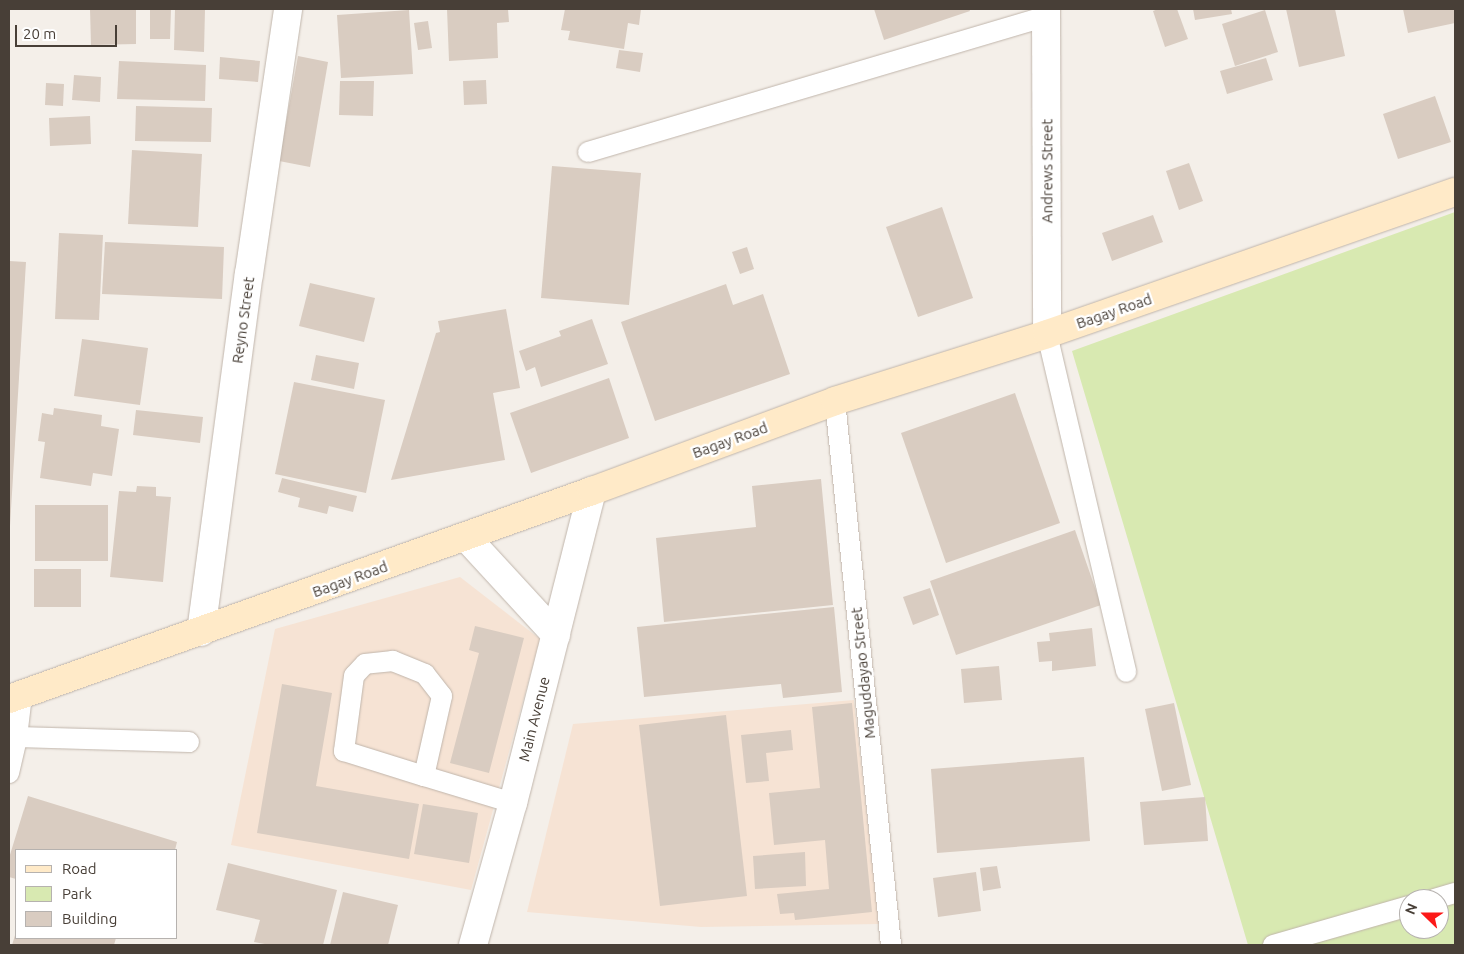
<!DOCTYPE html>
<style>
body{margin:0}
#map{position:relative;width:1464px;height:954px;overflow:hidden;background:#f4efe9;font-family:Ubuntu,sans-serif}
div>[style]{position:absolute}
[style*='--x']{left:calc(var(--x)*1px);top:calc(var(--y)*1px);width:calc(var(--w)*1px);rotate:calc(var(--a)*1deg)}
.commercial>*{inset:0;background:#f6e3d4}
.green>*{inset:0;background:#d8e9b1}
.building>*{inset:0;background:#d9ccc1}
.roads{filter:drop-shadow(0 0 1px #c0b5ab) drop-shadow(0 0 1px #c0b5ab)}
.lane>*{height:20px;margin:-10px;padding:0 10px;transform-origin:10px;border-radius:10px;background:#fff}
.street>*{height:28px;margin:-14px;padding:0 14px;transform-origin:14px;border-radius:14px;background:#fff}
.secondary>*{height:28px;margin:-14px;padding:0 14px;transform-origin:14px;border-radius:14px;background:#ffeac8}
span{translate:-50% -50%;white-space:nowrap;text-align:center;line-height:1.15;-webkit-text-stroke:5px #fff;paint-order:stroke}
.street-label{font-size:15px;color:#483f37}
.frame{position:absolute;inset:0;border:10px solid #483f37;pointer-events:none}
.legend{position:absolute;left:15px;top:849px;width:162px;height:90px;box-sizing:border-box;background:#fff;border:1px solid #b6b2af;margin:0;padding:6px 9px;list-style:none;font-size:15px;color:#483f37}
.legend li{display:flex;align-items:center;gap:10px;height:25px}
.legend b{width:25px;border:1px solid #b6b2af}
.north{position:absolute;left:1399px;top:889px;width:50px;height:50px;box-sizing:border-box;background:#fff;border:1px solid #b6b2af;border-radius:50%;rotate:292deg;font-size:14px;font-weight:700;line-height:20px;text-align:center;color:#483f37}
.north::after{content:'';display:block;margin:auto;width:18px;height:22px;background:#fc1918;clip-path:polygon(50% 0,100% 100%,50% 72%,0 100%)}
.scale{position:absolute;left:15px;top:25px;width:102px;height:22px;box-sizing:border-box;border:2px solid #483f37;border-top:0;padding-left:6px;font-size:15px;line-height:18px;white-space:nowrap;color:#483f37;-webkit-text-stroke:4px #fff;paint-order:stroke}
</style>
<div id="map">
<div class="commercial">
<div style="clip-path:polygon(460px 577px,540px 639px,471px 890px,231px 845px,275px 629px)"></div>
<div style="clip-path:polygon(854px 700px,879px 924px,701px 927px,527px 912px,573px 724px)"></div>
</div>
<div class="green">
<div style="clip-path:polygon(evenodd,1455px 212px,1455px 945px,1248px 945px,1072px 351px,1455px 212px,1409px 899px,1439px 899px,1439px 929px,1409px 929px,1409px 899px)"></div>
</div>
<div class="building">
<div style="clip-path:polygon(90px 9px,136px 9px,136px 44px,91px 45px)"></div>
<div style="clip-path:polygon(150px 9px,171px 9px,170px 39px,150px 39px)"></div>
<div style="clip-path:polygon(175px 9px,205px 9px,204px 52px,174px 50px)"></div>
<div style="clip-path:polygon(447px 9px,508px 9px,509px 22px,497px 23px,498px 58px,449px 61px)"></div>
<div style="clip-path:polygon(565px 9px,641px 9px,639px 25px,628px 23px,624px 49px,568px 40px,570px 31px,561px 30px)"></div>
<div style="clip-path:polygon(874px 9px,969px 9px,970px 11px,884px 40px)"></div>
<div style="clip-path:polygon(1158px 9px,1177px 9px,1188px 39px,1165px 47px,1153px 11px)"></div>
<div style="clip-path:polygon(1193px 9px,1231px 9px,1232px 14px,1195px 20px)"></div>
<div style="clip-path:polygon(1286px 9px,1335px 9px,1345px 56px,1299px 67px)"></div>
<div style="clip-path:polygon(1403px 9px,1455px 9px,1455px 23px,1408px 33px)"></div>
<div style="clip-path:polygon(409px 10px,413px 74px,341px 78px,337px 15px)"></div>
<div style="clip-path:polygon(1265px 10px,1278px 52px,1235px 66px,1222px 24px)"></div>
<div style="clip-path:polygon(428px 21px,432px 48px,418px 50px,414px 23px)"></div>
<div style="clip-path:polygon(619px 50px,643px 53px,640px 72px,616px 68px)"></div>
<div style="clip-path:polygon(298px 56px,328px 62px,310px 167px,279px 161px)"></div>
<div style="clip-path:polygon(220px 57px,260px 61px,258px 82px,219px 79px)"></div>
<div style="clip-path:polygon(1266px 58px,1273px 80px,1227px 94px,1220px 71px)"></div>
<div style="clip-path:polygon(119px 61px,206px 65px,205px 101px,117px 99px)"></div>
<div style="clip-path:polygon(74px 75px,101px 77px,100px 102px,72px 100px)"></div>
<div style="clip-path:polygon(486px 80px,487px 104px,464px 105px,463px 81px)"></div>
<div style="clip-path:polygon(340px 81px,374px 81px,373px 116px,339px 115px)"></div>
<div style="clip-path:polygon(46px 83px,64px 84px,63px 106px,45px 105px)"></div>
<div style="clip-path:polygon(1435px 96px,1451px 142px,1398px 159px,1383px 114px)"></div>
<div style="clip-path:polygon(136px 106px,212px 108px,211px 142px,135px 141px)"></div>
<div style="clip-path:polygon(90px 116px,91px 144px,50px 146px,49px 118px)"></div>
<div style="clip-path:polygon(132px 150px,202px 154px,198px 227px,128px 224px)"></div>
<div style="clip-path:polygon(1189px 163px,1203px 201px,1179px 210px,1166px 171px)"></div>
<div style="clip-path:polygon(552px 166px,641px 173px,629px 305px,541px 298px)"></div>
<div style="clip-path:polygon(942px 207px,973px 298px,918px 317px,886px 227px)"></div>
<div style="clip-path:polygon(1153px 215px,1163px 242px,1112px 261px,1102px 233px)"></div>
<div style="clip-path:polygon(59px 233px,103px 235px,99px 320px,55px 319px)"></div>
<div style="clip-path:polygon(105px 242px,224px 247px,222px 299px,102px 294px)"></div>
<div style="clip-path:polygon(747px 247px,754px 269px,740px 274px,732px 252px)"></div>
<div style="clip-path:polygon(9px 261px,26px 262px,10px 526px,9px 526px)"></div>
<div style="clip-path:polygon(310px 283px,375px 298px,364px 342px,299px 326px)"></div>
<div style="clip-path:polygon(726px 284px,733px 305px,763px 294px,790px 374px,655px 421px,621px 322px)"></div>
<div style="clip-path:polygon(506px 309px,520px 388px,493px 393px,505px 460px,391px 480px,436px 333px,440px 332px,438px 321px)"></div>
<div style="clip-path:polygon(592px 319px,608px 364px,541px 387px,535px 367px,526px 371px,519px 351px,561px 336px,559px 331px)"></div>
<div style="clip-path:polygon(82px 339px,148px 348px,140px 405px,74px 396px)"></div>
<div style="clip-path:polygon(316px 355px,359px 363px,354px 389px,311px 380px)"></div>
<div style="clip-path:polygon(609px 378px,629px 438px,531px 473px,510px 413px)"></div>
<div style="clip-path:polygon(294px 382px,385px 400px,366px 493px,275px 474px)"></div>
<div style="clip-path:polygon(1015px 393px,1060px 523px,946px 563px,901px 433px)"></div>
<div style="clip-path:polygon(54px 408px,102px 415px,101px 426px,119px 429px,112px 476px,93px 473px,91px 486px,40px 478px,45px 442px,38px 441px,42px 413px,53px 415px)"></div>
<div style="clip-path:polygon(136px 410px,203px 417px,200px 443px,133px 435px)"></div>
<div style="clip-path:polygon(282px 478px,357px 496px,353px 512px,329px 506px,327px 514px,298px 507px,300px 498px,278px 492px)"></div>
<div style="clip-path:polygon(821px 479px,833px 605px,664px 622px,656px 538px,756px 527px,752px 486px)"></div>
<div style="clip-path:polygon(137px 486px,156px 487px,156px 496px,171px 497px,163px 582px,110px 577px,119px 491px,136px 492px)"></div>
<div style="clip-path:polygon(35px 505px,108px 505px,108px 561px,35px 561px)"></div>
<div style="clip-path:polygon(1075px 530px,1101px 605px,956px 655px,930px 581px)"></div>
<div style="clip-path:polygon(34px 569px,81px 569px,81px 607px,34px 607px)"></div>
<div style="clip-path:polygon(930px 588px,939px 615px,913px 625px,903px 597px)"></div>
<div style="clip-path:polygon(834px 607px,842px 692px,783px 698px,781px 684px,644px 697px,637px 627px)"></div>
<div style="clip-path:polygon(475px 626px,524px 638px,489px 773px,450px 763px,479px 653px,469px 650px)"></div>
<div style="clip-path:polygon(1092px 628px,1096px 666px,1052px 671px,1052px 661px,1039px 662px,1037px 642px,1050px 641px,1049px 633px)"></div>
<div style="clip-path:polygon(999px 666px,1002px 700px,964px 703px,961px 669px)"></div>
<div style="clip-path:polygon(282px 684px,332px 693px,316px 786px,419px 804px,409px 859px,257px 833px)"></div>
<div style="clip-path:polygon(852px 703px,872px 912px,795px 920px,794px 913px,780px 914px,777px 894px,829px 889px,825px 840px,774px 845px,769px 793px,820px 788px,812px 707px)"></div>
<div style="clip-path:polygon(1174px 703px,1191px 785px,1162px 791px,1145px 709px)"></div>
<div style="clip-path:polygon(726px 715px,747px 896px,660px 906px,639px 725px)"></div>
<div style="clip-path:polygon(791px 730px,793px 750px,766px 753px,769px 781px,746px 783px,741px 735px)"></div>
<div style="clip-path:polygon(1084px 757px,1090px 841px,937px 853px,931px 769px)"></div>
<div style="clip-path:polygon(28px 796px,177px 842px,175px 850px,16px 850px,16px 879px,9px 877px,9px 858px)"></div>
<div style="clip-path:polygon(1205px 797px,1208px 841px,1144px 845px,1140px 802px)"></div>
<div style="clip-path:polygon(423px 804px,478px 813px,469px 863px,414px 854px)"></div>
<div style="clip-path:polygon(805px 852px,806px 886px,755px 889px,753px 856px)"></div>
<div style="clip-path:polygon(228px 863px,337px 890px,323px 945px,270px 945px,254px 942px,260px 920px,216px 910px)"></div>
<div style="clip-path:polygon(997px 866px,1001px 888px,983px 891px,980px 868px)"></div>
<div style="clip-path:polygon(976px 872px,981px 911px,938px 917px,933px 878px)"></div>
<div style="clip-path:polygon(343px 892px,398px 905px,388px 945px,330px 945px)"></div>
<div style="clip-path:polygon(16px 932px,16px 938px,116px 938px,114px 945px,12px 945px)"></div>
</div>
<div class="roads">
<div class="lane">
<div style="--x:588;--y:152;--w:478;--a:-16.5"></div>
<div style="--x:1047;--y:334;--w:347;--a:76.8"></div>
<div style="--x:835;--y:401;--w:547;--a:84.12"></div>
<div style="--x:17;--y:737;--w:172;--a:1.7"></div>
<div style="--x:9;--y:773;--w:37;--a:-77"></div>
<div style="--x:17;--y:737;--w:42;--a:-83.2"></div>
<div style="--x:424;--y:776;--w:82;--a:-77.3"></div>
<div style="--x:442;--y:696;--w:28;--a:-128"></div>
<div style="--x:425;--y:674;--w:35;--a:-158"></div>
<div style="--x:393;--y:661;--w:28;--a:174"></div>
<div style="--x:365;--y:664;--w:16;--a:133"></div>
<div style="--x:354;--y:676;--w:76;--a:97.6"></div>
<div style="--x:344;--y:751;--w:84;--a:17.4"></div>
<div style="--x:424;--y:776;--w:93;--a:16.9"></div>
<div style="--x:1434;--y:899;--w:22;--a:-16"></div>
<div style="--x:1273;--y:945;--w:141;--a:-16"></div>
</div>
<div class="street">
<div style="--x:1046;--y:9;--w:325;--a:89.8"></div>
<div style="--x:466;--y:537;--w:133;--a:47.4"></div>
<div style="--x:201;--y:632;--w:361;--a:-82.4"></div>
<div style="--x:249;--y:274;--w:268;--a:-81.6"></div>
<div style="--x:473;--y:945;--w:148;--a:-74.3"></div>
<div style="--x:513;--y:803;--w:322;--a:-75.8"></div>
</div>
<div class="secondary">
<div style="--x:9;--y:699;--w:619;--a:-19.64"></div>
<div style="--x:592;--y:491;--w:259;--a:-20.3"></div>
<div style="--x:835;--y:401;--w:222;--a:-17.5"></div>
<div style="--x:1047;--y:334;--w:432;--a:-19.2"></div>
</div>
</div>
<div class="street-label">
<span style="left:1047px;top:171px;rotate:-90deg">Andrews Street</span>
<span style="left:1114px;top:311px;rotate:-19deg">Bagay Road</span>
<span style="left:243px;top:320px;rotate:-82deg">Reyno Street</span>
<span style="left:730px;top:440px;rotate:-20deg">Bagay Road</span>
<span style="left:350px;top:579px;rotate:-20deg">Bagay Road</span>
<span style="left:863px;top:673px;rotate:-96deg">Maguddayao Street</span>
<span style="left:534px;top:719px;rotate:-76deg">Main Avenue</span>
</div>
<div class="frame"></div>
<ul class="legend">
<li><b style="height:6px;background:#ffeac8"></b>Road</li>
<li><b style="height:14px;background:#d8e9b1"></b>Park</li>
<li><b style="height:14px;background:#d9ccc1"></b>Building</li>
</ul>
<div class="north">N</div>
<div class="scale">20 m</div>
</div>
